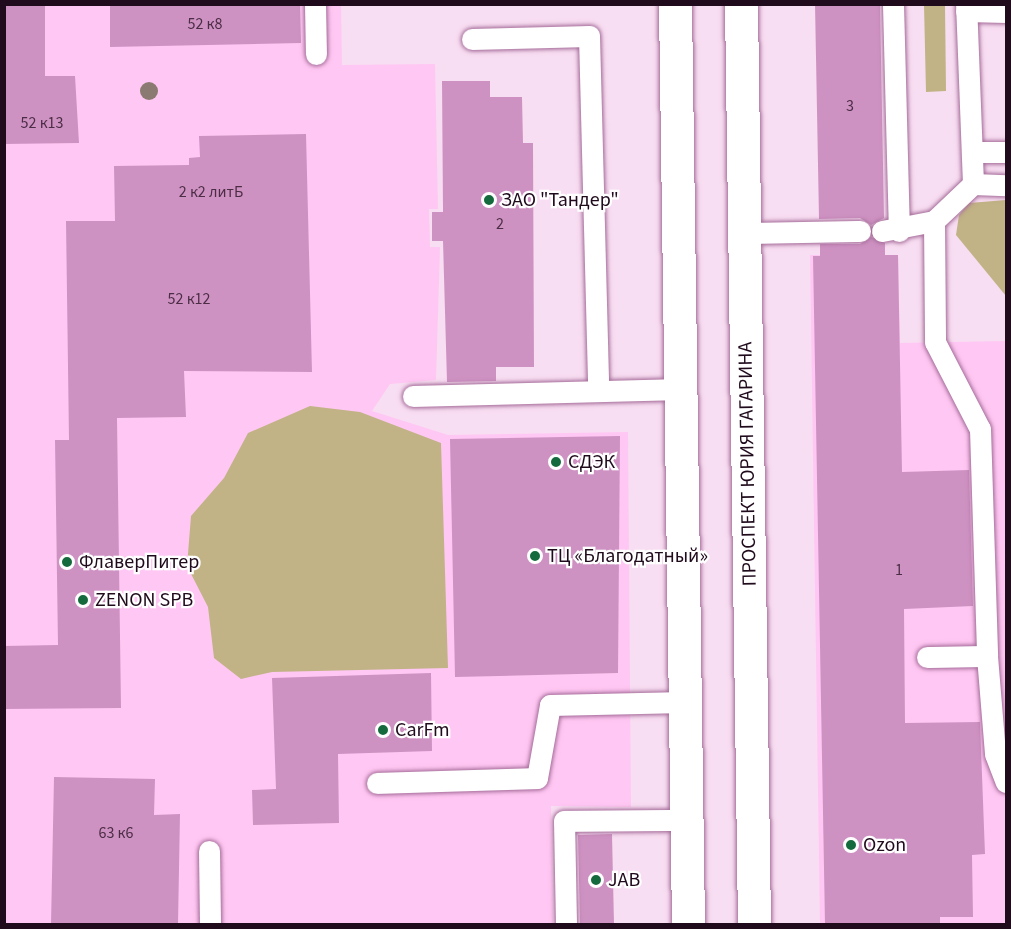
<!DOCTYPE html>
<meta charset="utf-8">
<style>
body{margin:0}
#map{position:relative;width:1011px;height:929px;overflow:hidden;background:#f8def2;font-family:"Source Sans 3",sans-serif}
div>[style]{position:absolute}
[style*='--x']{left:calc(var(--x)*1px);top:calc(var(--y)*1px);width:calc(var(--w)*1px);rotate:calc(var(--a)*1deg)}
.built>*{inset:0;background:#ffc7f3}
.green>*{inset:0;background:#c1b385}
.building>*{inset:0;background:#ce92c2}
.roads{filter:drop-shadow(0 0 2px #a56b99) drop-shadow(0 0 2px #a56b99)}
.service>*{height:21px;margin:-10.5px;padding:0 10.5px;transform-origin:10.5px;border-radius:10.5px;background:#fff}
.secondary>*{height:33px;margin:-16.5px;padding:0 16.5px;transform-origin:16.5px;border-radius:16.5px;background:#fff}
.trees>*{width:18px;height:18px;margin:-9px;border-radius:50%;background:#8b7a71}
.dots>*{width:16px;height:16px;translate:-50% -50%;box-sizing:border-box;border:3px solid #fff;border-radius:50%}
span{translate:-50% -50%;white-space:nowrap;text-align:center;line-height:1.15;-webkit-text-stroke:4.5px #fff;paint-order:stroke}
.number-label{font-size:16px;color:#4c2d46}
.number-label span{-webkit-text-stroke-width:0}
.poi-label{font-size:20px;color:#200b1d}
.left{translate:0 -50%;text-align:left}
.street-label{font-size:20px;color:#200b1d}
.frame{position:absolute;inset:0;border:6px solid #200b1d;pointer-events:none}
</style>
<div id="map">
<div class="built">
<div style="clip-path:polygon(5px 5px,341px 5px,342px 65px,435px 64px,438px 209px,429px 209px,430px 247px,440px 247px,436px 380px,390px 384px,372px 411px,448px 435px,628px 432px,631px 807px,551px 806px,553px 924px,5px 924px)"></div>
<div style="clip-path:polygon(810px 255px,898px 255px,900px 343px,1006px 341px,1006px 924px,820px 924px)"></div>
</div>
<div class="green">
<div style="clip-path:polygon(924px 5px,945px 5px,946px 91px,926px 92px)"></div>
<div style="clip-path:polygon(1006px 200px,1006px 296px,956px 235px,959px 215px,969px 203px)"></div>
<div style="clip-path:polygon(310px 406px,360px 412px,441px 443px,448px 668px,272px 672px,241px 679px,214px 658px,208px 607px,187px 566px,191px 516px,224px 478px,248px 433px)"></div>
</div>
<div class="building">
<div style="clip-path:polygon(4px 4px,45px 4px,45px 76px,75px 76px,79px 143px,4px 144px)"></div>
<div style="clip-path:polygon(110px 4px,300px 4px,301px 43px,110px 47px)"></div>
<div style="clip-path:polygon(815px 4px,880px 4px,884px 218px,871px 225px,860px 218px,819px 219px)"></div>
<div style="clip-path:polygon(442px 81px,490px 81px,490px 97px,522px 97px,523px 143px,533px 143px,534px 367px,496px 367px,496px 381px,447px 382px,443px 241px,432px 241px,432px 212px,443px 212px)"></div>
<div style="clip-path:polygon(306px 134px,312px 372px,184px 371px,186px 417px,117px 418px,121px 708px,4px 709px,4px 646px,58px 645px,55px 440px,69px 440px,66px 221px,115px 221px,114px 166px,189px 165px,189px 158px,200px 157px,199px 136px)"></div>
<div style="clip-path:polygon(871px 237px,885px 243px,885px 255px,898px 255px,902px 472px,969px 470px,973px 606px,904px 609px,905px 723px,980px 722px,985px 854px,972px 855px,973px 917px,940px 917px,940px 924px,825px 924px,813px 256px,820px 256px,820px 244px,860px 244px)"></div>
<div style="clip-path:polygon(620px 436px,618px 673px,455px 677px,450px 439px)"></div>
<div style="clip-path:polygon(431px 673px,432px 751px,338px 754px,339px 823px,253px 825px,252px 790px,276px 789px,272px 678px)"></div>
<div style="clip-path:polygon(54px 777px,155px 779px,154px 815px,180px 814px,178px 924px,51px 924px)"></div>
<div style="clip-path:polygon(612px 834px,614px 924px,580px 924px,578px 835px)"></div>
</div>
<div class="roads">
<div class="service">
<div style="--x:315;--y:4;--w:50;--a:88.9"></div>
<div style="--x:893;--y:4;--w:227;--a:88.5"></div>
<div style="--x:966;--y:11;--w:40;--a:1.4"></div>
<div style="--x:472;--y:39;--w:117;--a:-1.5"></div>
<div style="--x:589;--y:36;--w:355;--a:88.5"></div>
<div style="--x:972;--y:152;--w:34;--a:0"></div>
<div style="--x:973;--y:184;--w:33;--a:2"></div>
<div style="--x:934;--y:221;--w:121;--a:89.5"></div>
<div style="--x:935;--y:342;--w:98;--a:62.7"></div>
<div style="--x:980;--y:429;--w:227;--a:88.2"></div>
<div style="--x:987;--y:656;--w:98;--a:85.3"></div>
<div style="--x:995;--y:754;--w:30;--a:69"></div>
<div style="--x:882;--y:231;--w:53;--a:-10.9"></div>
<div style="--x:934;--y:221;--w:54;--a:-43.5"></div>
<div style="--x:973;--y:184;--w:180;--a:-92.2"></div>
<div style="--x:745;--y:233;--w:115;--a:-1"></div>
<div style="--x:413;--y:396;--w:268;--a:-1.5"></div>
<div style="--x:927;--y:657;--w:60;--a:-1"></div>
<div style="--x:377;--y:783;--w:160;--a:-1.8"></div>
<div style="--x:537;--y:778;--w:74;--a:-79.9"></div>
<div style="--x:550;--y:705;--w:135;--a:-1.3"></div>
<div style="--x:209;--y:851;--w:73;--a:89.2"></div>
<div style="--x:566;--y:924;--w:103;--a:-91.1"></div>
<div style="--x:564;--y:821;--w:122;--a:-0.5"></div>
</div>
<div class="secondary">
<div style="--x:675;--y:4;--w:920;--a:89.19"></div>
<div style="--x:741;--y:4;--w:920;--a:89.19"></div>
</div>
</div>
<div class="trees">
<div style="left:149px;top:91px"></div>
</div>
<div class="dots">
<div style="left:489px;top:200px;background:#146a3c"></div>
<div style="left:556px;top:462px;background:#146a3c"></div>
<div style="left:535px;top:556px;background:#146a3c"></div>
<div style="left:67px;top:562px;background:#146a3c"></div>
<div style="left:83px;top:600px;background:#146a3c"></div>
<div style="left:383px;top:730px;background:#146a3c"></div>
<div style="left:851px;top:845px;background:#146a3c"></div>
<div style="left:596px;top:880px;background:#146a3c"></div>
</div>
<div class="number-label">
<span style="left:205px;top:24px">52 к8</span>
<span style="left:850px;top:106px">3</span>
<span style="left:42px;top:123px">52 к13</span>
<span style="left:211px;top:192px">2 к2 литБ</span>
<span style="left:500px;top:224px">2</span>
<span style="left:189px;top:299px">52 к12</span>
<span style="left:899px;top:570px">1</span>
<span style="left:116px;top:833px">63 к6</span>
</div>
<div class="poi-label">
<span class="left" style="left:501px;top:200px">ЗАО "Тандер"</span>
<span class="left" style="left:568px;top:462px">СДЭК</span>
<span class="left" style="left:547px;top:556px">ТЦ «Благодатный»</span>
<span class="left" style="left:79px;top:562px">ФлаверПитер</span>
<span class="left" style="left:95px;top:600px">ZENON SPB</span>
<span class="left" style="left:395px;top:730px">CarFm</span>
<span class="left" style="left:863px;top:845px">Ozon</span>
<span class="left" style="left:608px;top:880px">JAB</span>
</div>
<div class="street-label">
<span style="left:748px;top:464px;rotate:-91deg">ПРОСПЕКТ ЮРИЯ ГАГАРИНА</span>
</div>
<div class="frame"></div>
</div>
